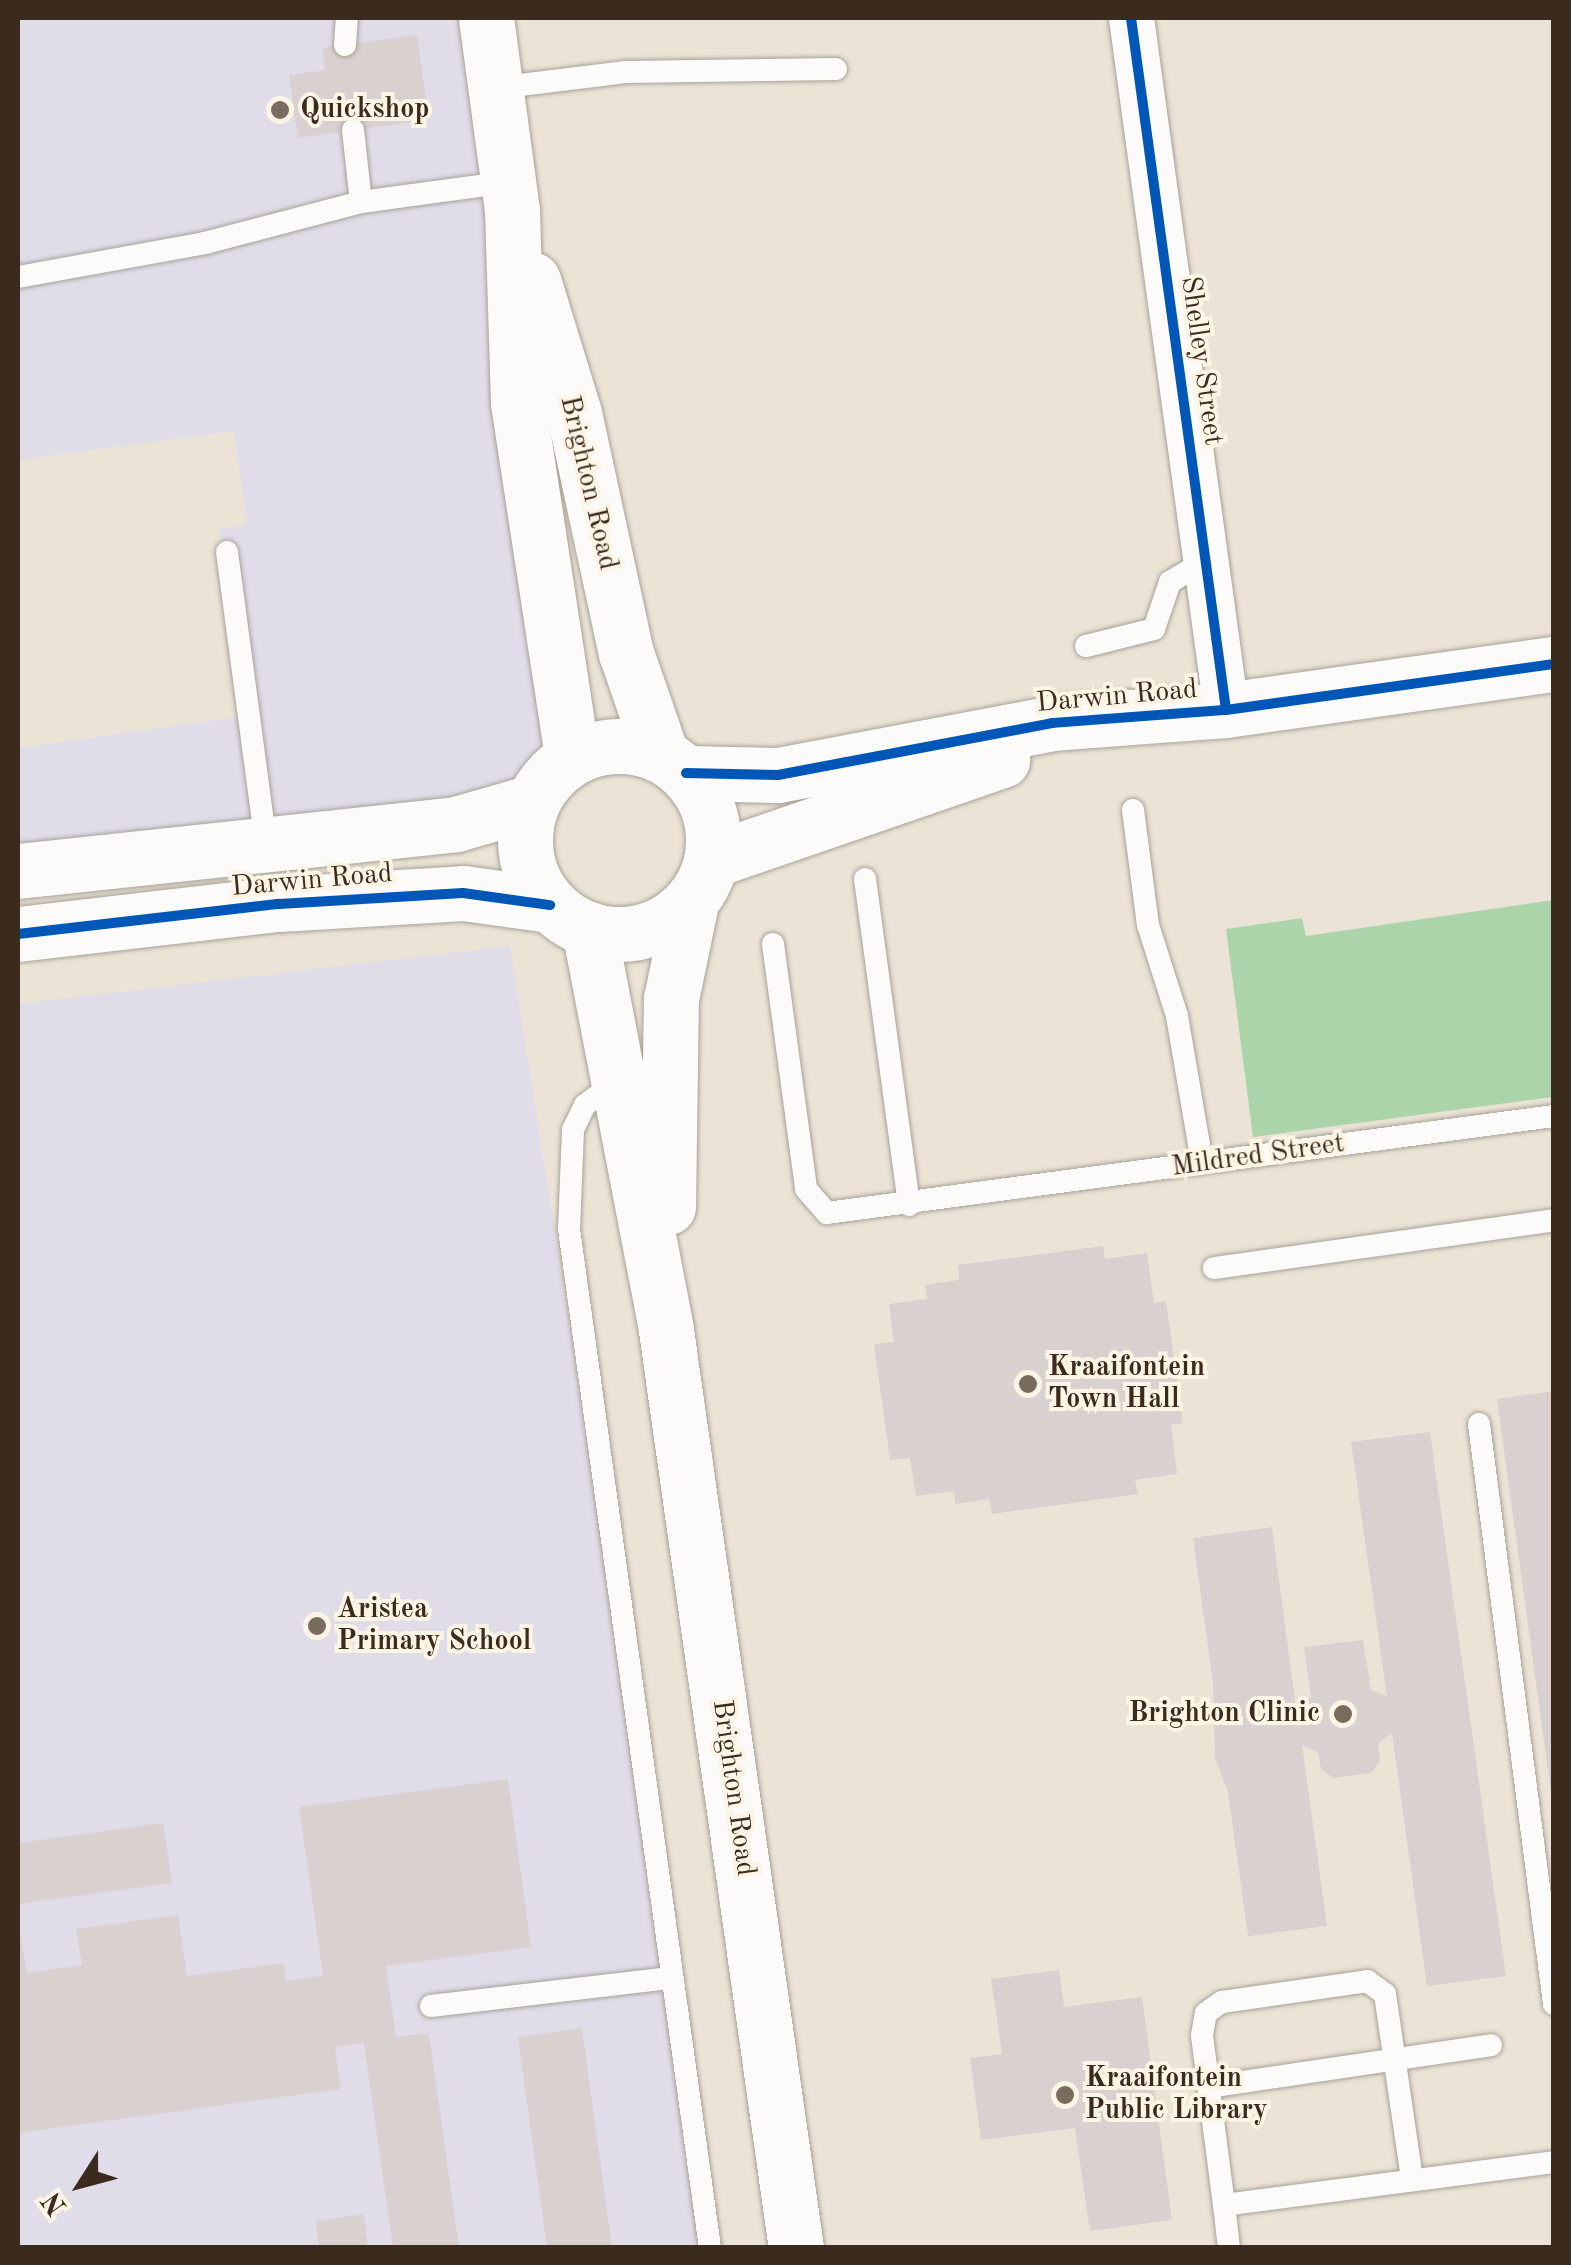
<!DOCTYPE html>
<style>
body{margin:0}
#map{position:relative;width:1571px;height:2265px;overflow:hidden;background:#ebe4d6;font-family:"Old Standard TT",serif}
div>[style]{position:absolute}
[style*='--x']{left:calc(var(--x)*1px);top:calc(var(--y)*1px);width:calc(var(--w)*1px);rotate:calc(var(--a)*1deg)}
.built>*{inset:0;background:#e0dde9}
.green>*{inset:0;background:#abd4ab}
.building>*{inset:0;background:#d9d0d0}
.roads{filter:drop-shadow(0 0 2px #a8a298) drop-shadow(0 0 2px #a8a298)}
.service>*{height:22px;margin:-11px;padding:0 11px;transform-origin:11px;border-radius:11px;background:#fcfbf9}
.minor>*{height:45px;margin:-22.5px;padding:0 22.5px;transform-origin:22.5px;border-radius:22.5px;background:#fcfbf9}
.tertiary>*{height:55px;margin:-27.5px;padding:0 27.5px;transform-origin:27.5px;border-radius:27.5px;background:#fcfbf9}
.secondary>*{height:55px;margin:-27.5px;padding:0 27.5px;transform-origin:27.5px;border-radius:27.5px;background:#fcfbf9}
.secondary>.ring{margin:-27.5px;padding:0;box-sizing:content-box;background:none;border:55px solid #fcfbf9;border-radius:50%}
.cycleway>*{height:10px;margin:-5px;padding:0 5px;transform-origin:5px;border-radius:5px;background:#0057b8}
.dots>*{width:28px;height:28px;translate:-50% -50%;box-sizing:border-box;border:5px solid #fcf5e5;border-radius:50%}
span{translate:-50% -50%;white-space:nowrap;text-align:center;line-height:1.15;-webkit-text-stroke:8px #fcf5e5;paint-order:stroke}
.poi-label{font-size:28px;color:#3b2a1e;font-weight:700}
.left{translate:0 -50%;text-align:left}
.right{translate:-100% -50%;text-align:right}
.street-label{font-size:28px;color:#3b2a1e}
.frame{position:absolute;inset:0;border:20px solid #3b2a1e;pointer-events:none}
.north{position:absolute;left:30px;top:2135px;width:100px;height:100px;-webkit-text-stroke:8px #fcf5e5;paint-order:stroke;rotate:234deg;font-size:28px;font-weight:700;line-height:40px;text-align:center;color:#3b2a1e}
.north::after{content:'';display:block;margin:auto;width:35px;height:45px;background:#3b2a1e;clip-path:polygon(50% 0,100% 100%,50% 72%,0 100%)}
</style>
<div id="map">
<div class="built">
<div style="clip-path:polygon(18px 18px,481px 18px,570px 756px,547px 775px,531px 801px,18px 874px,18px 748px,245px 716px,219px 529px,247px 524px,234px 431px,18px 460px)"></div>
<div style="clip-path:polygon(510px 946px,715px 2247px,18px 2247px,18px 1004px)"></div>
</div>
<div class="green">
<div style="clip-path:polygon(1553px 900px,1553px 1097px,1253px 1137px,1226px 929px,1302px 918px,1306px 936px)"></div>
</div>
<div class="building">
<div style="clip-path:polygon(417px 35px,429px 120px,298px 138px,289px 75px,325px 70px,322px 48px)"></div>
<div style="clip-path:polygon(1103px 1246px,1105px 1259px,1147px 1253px,1154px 1303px,1166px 1301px,1183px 1423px,1171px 1425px,1177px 1474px,1135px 1480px,1138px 1494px,992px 1514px,990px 1499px,955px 1504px,954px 1491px,916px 1496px,910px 1458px,890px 1460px,874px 1344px,894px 1342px,889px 1304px,927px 1299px,925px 1285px,959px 1280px,958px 1265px)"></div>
<div style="clip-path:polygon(1554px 1391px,1554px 1792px,1551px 1792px,1497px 1399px)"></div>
<div style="clip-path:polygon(1430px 1432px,1506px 1976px,1427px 1986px,1392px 1733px,1378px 1744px,1380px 1761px,1371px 1773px,1333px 1778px,1321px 1769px,1318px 1752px,1302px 1745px,1327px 1926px,1248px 1936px,1228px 1792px,1215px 1758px,1213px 1683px,1193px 1538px,1272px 1527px,1296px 1708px,1311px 1697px,1304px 1647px,1363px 1640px,1371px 1690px,1387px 1696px,1351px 1442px)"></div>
<div style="clip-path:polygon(508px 1779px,531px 1947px,386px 1966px,396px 2037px,429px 2033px,459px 2248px,393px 2248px,364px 2043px,335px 2047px,341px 2089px,18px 2133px,18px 1922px,27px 1973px,82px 1965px,76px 1929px,178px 1915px,187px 1976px,284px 1963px,286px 1981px,323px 1976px,299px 1807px)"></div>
<div style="clip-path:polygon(163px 1823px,172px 1883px,18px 1904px,18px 1843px)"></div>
<div style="clip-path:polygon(1059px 1970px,1064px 2007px,1142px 1997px,1172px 2220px,1090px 2231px,1075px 2128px,981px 2140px,970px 2058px,1002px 2054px,991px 1979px)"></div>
<div style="clip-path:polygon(582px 2028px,612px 2248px,547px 2248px,518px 2037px)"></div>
<div style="clip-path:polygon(364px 2214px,368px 2248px,319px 2248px,316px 2221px)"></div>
</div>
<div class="roads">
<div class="service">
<div style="--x:345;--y:45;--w:27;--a:-86"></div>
<div style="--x:496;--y:88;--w:131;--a:-7"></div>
<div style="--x:626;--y:72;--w:210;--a:-0.8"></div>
<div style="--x:353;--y:130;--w:72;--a:83.7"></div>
<div style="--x:18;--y:277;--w:190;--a:-10.3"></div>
<div style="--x:205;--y:243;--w:161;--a:-14.7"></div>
<div style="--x:361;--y:202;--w:148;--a:-7.7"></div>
<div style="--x:227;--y:552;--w:296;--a:82.4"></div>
<div style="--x:1086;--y:646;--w:70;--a:-14"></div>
<div style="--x:1154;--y:629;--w:50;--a:-71.2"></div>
<div style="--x:1170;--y:582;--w:41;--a:-31"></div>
<div style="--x:1133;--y:810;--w:116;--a:82.6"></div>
<div style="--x:1148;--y:925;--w:96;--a:72.3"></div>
<div style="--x:1177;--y:1016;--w:149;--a:80.3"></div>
<div style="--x:865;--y:879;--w:329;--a:82.3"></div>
<div style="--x:773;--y:944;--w:247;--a:82.3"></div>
<div style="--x:806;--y:1189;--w:32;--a:49"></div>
<div style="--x:827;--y:1213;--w:733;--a:-7.6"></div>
<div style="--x:617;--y:1081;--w:40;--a:143"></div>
<div style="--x:585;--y:1105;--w:28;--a:116"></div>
<div style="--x:573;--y:1130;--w:99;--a:92.3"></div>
<div style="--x:569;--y:1229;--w:1029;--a:82.12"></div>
<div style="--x:1214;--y:1268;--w:343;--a:-8"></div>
<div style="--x:1479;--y:1424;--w:585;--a:82.63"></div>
<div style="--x:431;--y:2006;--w:239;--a:-6.7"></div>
<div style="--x:1208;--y:2087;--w:286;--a:-8.4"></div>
<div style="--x:1224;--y:2205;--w:171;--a:-97.4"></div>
<div style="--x:1202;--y:2035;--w:22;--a:-80"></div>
<div style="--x:1206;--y:2013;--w:19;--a:-35"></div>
<div style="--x:1222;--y:2002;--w:147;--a:-8.2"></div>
<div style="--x:1367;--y:1981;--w:22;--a:36"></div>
<div style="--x:1385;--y:1994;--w:188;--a:81.7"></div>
<div style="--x:1229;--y:2248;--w:43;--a:-96.6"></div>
<div style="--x:1224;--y:2205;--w:333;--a:-7.4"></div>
</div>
<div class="minor">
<div style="--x:1131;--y:18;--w:698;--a:82.18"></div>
</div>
<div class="tertiary">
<div style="--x:686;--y:773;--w:92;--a:1.2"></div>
<div style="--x:778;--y:775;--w:279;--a:-10.7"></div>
<div style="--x:1052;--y:723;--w:174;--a:-4.3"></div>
<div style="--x:1226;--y:710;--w:331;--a:-8"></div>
<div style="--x:712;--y:860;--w:307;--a:-19"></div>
<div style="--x:18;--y:871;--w:441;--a:-6.1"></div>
<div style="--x:456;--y:824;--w:79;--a:-16.1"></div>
<div style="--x:18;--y:934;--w:263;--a:-6.6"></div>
<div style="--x:279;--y:904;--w:184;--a:-3.4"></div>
<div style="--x:463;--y:893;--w:88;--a:7.9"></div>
</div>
<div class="secondary">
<div style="--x:486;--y:18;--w:195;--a:82.3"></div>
<div style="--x:512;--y:211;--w:192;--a:88.2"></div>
<div style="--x:518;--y:403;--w:358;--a:81.3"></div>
<div style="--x:533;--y:280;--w:139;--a:72.9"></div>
<div style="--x:574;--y:413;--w:246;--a:77.8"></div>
<div style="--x:626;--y:653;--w:107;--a:70.9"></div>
<div class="ring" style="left:525px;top:746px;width:133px;height:133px"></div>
<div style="--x:589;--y:929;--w:408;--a:79.1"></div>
<div style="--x:666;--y:1330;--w:927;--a:81.94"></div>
<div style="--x:668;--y:1207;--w:208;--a:-89.2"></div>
<div style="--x:671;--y:999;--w:99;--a:-78.3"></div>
</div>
</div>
<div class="cycleway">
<div style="--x:1131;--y:18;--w:698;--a:82.18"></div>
<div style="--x:686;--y:773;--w:92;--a:1.2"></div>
<div style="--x:778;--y:775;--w:279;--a:-10.7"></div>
<div style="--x:1052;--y:723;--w:174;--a:-4.3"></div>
<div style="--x:1226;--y:710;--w:331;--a:-8"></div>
<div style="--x:18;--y:934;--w:263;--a:-6.6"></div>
<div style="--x:279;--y:904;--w:184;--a:-3.4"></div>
<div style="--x:463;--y:893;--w:88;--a:7.9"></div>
</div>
<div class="dots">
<div style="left:280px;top:110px;background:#796b5e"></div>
<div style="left:1028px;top:1384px;background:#796b5e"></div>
<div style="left:317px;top:1626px;background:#796b5e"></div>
<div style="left:1343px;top:1714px;background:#796b5e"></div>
<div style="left:1065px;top:2095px;background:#796b5e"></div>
</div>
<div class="poi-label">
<span class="left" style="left:300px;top:110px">Quickshop</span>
<span class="left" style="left:1048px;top:1384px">Kraaifontein<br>Town Hall</span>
<span class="left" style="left:337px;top:1626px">Aristea<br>Primary School</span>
<span class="right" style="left:1320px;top:1714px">Brighton Clinic</span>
<span class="left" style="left:1085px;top:2095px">Kraaifontein<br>Public Library</span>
</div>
<div class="street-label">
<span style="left:1201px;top:361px;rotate:82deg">Shelley Street</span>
<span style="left:588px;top:483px;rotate:77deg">Brighton Road</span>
<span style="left:1117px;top:697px;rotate:-5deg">Darwin Road</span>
<span style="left:312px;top:881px;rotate:-5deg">Darwin Road</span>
<span style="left:1258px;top:1156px;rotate:-8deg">Mildred Street</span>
<span style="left:733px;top:1788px;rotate:82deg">Brighton Road</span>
</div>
<div class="frame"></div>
<div class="north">N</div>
</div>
